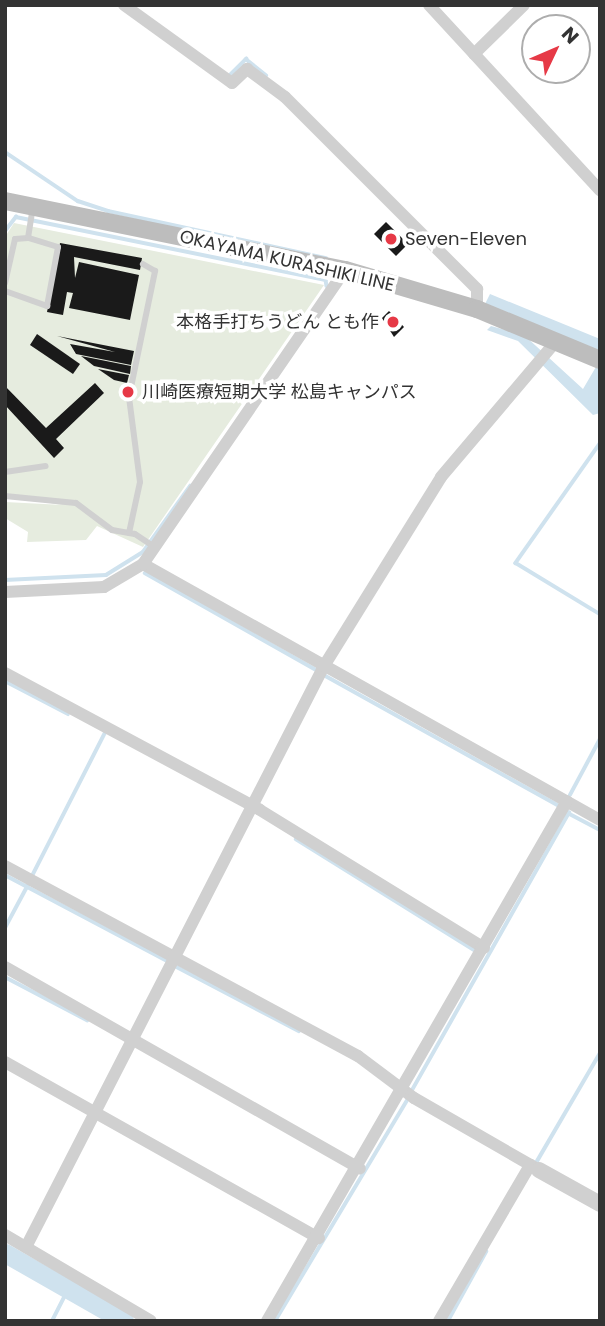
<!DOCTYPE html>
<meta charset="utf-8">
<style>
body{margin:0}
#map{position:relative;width:605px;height:1326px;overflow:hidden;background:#fff;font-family:Poppins,"Noto Sans JP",sans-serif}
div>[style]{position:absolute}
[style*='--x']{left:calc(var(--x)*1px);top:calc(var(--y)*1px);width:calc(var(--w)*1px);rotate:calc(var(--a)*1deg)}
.green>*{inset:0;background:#e6ecdf}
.water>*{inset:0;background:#cfe2ee}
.stream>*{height:3.5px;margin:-1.75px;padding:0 1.75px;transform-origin:1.75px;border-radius:1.75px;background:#cfe2ee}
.river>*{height:19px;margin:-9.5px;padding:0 9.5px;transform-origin:9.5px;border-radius:9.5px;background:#cfe2ee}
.building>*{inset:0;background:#1a1a1a}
.service>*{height:6px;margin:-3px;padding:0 3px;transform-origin:3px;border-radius:3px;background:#d0d0d0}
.minor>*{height:12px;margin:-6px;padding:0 6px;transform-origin:6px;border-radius:6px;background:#d0d0d0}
.tertiary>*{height:16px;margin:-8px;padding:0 8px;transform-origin:8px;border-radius:8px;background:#d0d0d0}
.secondary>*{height:18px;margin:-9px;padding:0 9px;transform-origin:9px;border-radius:9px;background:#bdbdbd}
.dots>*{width:19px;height:19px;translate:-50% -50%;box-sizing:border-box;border:4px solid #fff;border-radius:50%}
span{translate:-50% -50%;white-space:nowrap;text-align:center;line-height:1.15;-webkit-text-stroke:7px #fff;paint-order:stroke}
.poi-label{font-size:18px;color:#333}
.left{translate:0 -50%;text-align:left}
.right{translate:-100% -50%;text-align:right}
.street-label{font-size:18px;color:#333}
.frame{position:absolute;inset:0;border:7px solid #333;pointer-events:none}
.north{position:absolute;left:521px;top:14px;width:70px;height:70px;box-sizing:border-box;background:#fff;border:2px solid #adadad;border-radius:50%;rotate:46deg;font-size:19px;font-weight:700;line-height:28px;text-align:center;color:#333}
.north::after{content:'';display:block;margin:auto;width:24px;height:32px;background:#e63946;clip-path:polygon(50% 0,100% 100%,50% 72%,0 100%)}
</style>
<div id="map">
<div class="green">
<div style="clip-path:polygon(14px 223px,324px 285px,143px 547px,97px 526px,86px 540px,27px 542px,28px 532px,5px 518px,5px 502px,63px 505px,5px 496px,5px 237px)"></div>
</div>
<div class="water">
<div style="clip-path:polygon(490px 294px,600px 339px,600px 351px,485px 304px)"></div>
<div style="clip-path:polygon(491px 326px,524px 335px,583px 389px,600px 360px,600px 413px,593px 415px,518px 341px,487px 330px)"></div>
</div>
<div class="stream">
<div style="--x:230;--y:75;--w:23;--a:-45"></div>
<div style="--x:246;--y:59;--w:26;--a:39"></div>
<div style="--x:5;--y:152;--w:88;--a:33.9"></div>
<div style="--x:78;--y:201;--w:32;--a:18"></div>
<div style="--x:108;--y:211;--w:223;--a:12.2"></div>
<div style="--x:5;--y:231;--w:18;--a:-52"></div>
<div style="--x:16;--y:217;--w:316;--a:11.5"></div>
<div style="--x:326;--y:280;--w:6;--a:81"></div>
<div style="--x:600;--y:444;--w:146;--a:125.2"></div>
<div style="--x:516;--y:563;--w:98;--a:31.3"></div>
<div style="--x:145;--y:573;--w:199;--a:29.5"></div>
<div style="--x:5;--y:580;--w:101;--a:-2.8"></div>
<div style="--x:106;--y:575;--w:44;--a:-31.9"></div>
<div style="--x:143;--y:552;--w:81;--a:-54.5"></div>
<div style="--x:324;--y:675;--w:269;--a:29.1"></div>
<div style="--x:5;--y:681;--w:71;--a:27.6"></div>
<div style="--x:570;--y:795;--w:64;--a:-61.8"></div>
<div style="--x:568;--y:813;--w:36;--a:28"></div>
<div style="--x:296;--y:839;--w:212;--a:31.9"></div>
<div style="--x:5;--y:875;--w:186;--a:27.9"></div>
<div style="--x:31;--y:878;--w:163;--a:-63"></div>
<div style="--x:5;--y:928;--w:49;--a:-61.9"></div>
<div style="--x:175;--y:966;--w:140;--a:27.7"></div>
<div style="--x:5;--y:977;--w:93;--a:27.7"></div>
<div style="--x:411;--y:1092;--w:321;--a:-60.5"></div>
<div style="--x:536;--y:1163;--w:127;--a:-59.8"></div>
<div style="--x:52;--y:1321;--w:36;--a:-63"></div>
<div style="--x:275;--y:1321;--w:259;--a:-59.1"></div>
<div style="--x:448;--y:1321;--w:79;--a:-61.2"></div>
</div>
<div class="river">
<div style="--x:5;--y:1253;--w:137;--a:29.7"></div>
</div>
<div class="building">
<div style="clip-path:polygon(386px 222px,408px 244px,396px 256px,374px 234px)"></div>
<div style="clip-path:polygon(60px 243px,142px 258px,140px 270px,74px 257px,75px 278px,79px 262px,139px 275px,130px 320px,69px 308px,73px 293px,67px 292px,63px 315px,47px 312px)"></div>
<div style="clip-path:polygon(389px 311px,404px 327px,394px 337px,382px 318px)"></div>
<div style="clip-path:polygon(37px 334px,80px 364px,73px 374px,30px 345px)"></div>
<div style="clip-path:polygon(57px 336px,134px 351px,131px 365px,76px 354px,70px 344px,115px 352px)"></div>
<div style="clip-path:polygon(81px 356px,131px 366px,130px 374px,94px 366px)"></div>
<div style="clip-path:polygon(98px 369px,129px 375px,127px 383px,114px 380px)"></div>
<div style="clip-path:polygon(95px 383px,104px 393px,56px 439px,64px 448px,54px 458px,5px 405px,5px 386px,46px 428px)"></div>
</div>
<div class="service">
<div style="--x:5;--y:283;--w:45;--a:-77.2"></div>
<div style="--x:15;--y:239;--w:13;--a:-4"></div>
<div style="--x:28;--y:238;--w:30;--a:-81"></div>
<div style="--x:5;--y:291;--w:45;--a:19.7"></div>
<div style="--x:47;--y:306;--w:60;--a:-79.4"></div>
<div style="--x:58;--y:247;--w:31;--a:-163"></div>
<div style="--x:5;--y:472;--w:41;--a:-8.3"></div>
<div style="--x:5;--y:496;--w:71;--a:5.6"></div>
<div style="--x:76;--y:503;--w:45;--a:36.9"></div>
<div style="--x:112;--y:530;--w:23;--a:10"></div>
<div style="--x:135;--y:534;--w:23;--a:34"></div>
<div style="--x:129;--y:533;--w:52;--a:-77.8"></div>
<div style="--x:140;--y:482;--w:86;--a:-97.4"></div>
<div style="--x:129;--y:397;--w:129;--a:-78.3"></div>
<div style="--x:155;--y:271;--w:14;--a:-150"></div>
</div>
<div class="minor">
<div style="--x:124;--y:5;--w:133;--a:35.8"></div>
<div style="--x:232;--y:83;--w:21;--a:-43"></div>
<div style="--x:247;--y:69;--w:47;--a:36.4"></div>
<div style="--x:285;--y:97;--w:272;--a:45"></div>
<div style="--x:477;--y:289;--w:20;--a:90"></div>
<div style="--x:429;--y:5;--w:252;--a:47.3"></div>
<div style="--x:474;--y:54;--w:70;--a:-44.4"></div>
<div style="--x:143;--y:564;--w:524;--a:29.26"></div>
<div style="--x:5;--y:592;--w:99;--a:-2.9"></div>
<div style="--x:104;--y:587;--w:45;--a:-30.5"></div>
<div style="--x:143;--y:564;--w:357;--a:-55.5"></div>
<div style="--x:5;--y:673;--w:289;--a:28.2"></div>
<div style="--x:260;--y:810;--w:263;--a:31.6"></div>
<div style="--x:5;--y:866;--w:401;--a:28.3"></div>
<div style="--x:358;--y:1056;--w:70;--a:36.9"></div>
<div style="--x:414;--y:1098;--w:144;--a:29.9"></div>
<div style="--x:5;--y:967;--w:408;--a:29.6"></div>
<div style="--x:5;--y:1062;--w:360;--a:29.3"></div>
<div style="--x:5;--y:1235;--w:169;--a:30.5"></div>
<div style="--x:26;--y:1247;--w:653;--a:-62.85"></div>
<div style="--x:324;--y:666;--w:222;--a:-58.2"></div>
<div style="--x:441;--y:477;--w:180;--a:-49.7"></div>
<div style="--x:267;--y:1321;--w:600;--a:-60.02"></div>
<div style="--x:439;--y:1321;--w:181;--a:-59.7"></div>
</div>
<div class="tertiary">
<div style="--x:539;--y:1170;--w:70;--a:29.1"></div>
</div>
<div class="secondary">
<div style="--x:5;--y:201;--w:347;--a:11.5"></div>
<div style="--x:345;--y:270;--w:138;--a:16.5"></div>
<div style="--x:477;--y:309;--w:133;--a:22.5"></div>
</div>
<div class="dots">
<div style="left:391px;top:239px;background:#e63946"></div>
<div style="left:393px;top:322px;background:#e63946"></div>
<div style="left:128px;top:392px;background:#e63946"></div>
</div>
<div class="poi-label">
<span class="left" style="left:405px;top:239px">Seven-Eleven</span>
<span class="right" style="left:379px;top:322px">本格手打ちうどん とも作</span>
<span class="left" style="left:142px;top:392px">川崎医療短期大学 松島キャンパス</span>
</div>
<div class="street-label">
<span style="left:287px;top:261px;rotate:13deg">OKAYAMA KURASHIKI LINE</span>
</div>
<div class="frame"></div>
<div class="north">N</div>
</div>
